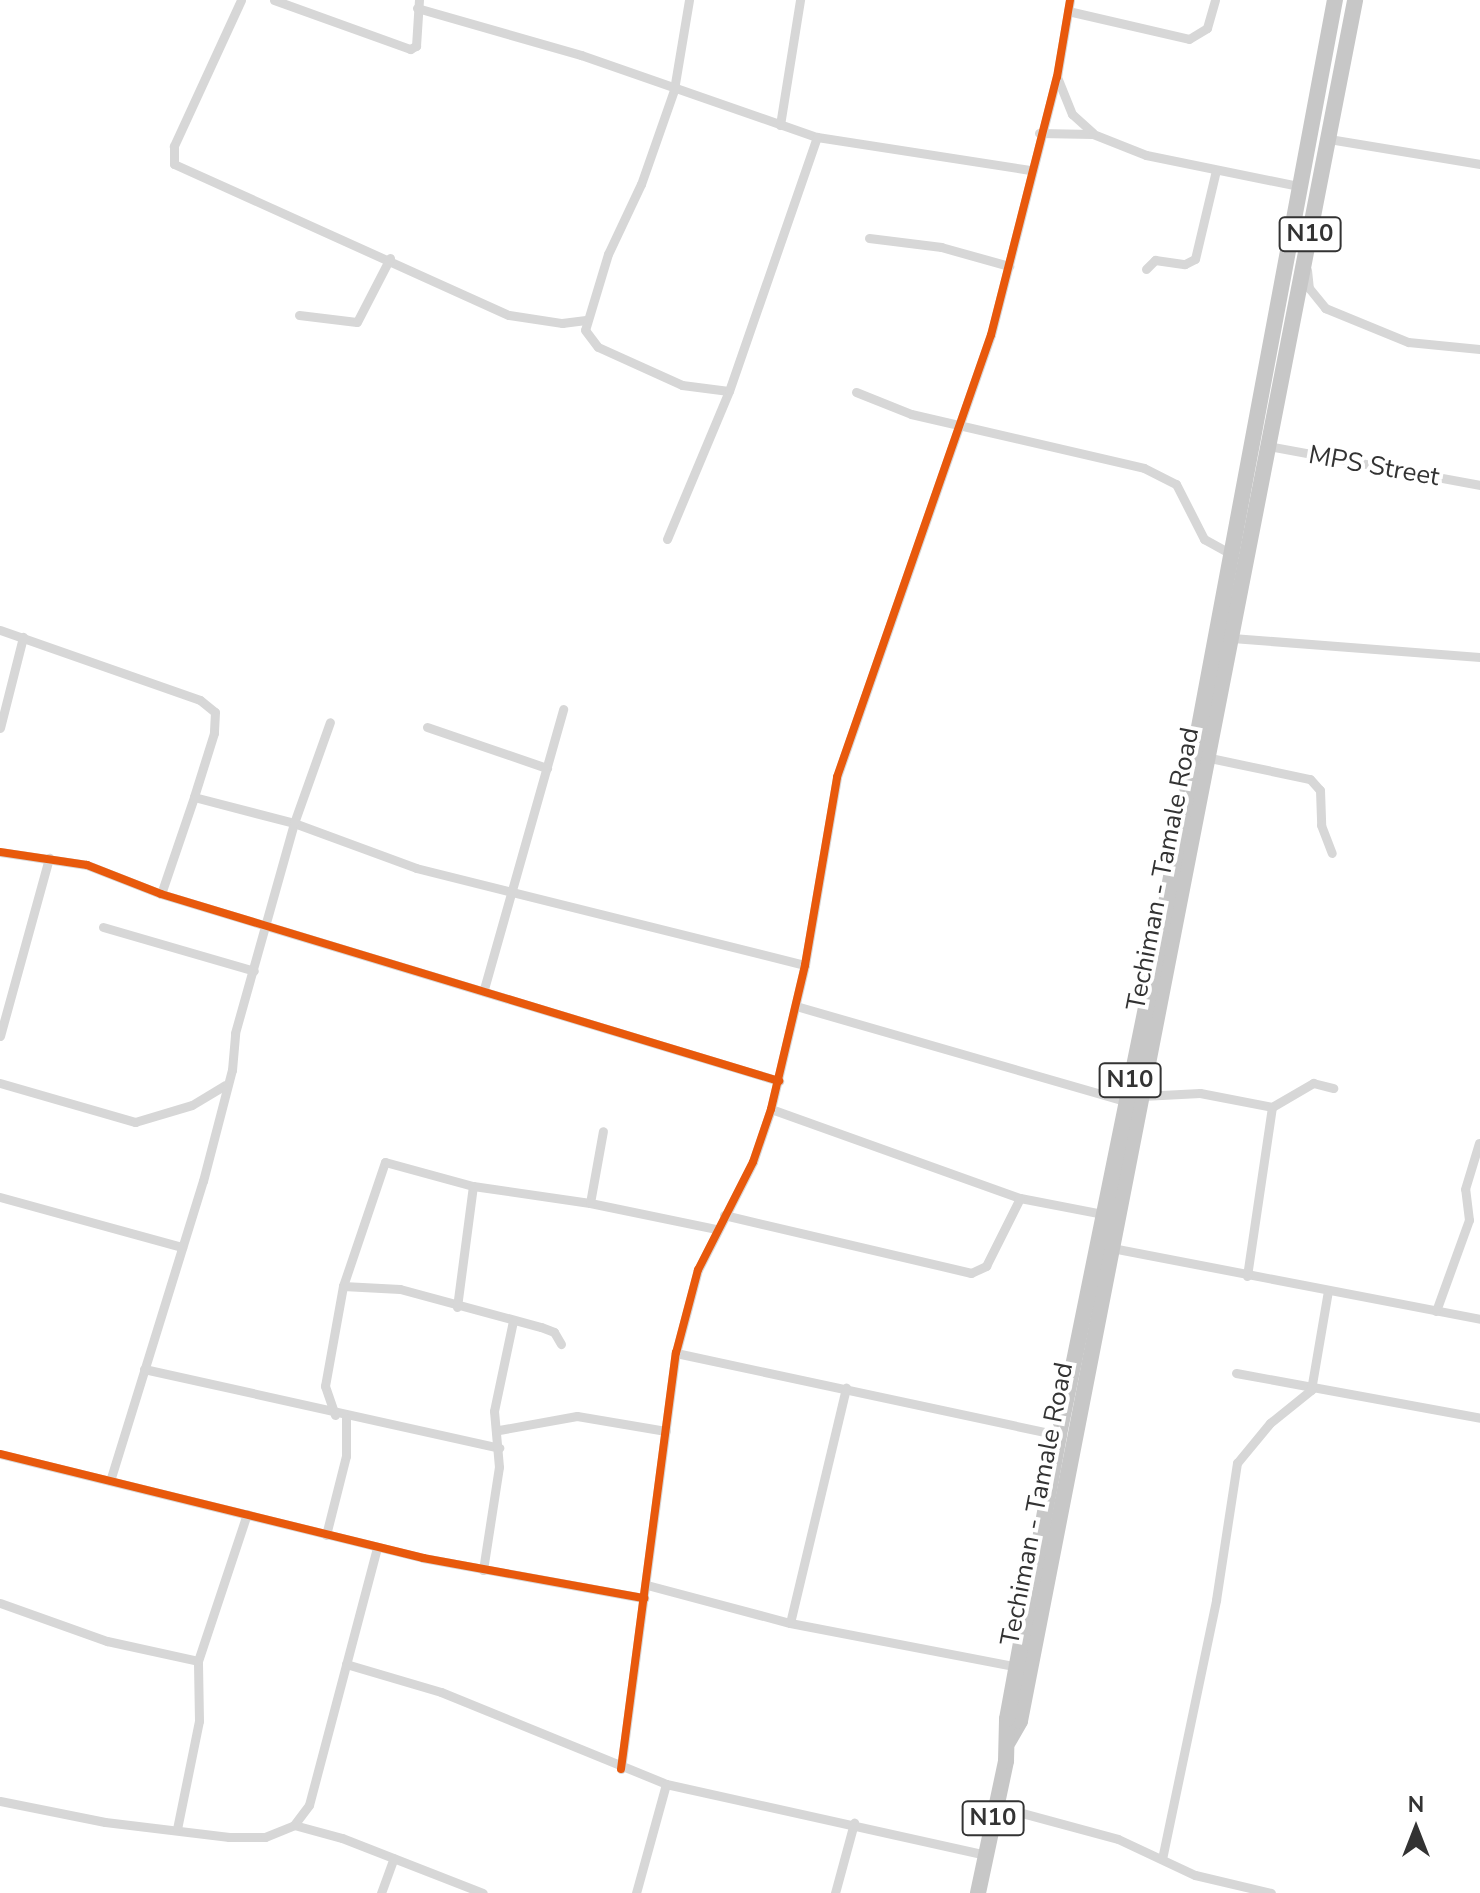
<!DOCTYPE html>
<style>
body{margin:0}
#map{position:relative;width:1480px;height:1893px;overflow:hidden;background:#fff;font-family:"Nunito Sans",sans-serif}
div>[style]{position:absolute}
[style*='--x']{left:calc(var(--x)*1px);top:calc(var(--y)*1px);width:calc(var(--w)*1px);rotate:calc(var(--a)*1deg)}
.minor>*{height:9px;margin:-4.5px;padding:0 4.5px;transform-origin:4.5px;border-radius:4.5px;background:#d7d7d7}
.trunk>*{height:16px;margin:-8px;padding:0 8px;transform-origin:8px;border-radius:8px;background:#c7c7c7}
.cycleway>*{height:8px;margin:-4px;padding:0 4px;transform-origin:4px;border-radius:4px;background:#e8590c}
span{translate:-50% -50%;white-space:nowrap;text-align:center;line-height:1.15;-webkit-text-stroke:8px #fff;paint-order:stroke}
.shield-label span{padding:2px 6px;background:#fff;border:2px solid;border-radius:6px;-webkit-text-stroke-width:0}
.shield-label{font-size:24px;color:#333;font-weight:700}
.street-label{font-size:26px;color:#333}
.north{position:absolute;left:1376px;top:1789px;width:80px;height:80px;-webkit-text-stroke:6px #fff;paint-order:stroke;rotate:0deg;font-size:22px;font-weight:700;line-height:32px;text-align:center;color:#333}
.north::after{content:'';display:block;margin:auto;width:28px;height:36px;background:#333;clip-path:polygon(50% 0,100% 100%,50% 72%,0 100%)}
</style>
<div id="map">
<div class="minor">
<div style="--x:241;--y:0;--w:161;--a:114.7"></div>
<div style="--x:174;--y:146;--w:18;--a:90"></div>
<div style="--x:174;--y:164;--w:367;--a:24.3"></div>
<div style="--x:509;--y:315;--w:54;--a:8.6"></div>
<div style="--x:562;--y:323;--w:24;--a:-7"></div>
<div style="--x:274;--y:0;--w:145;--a:19.8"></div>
<div style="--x:410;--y:49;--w:7;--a:-27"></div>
<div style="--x:416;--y:46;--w:46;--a:-86.3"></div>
<div style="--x:689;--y:0;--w:91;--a:99.5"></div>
<div style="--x:674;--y:90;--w:100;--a:109.3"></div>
<div style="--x:641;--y:184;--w:77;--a:115.2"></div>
<div style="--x:608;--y:254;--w:79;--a:106.8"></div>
<div style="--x:585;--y:330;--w:21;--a:53"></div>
<div style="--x:598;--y:347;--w:92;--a:24.3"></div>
<div style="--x:682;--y:385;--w:47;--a:7.3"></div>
<div style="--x:417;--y:8;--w:171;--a:16"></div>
<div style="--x:581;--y:55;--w:250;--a:19.2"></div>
<div style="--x:817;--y:137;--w:217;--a:8.8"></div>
<div style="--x:1068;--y:11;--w:124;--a:13"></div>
<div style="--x:1189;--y:39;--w:21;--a:-31"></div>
<div style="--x:1207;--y:28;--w:29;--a:-74"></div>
<div style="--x:1057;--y:77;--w:40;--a:68"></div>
<div style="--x:1072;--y:114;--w:28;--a:42"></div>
<div style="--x:780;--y:125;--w:127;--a:-80.9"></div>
<div style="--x:1039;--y:133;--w:54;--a:1.1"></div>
<div style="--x:1093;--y:134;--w:57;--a:21.6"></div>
<div style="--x:1146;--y:155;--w:155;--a:11.5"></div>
<div style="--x:1329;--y:139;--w:153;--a:9.4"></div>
<div style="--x:869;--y:238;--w:73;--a:7.1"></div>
<div style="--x:941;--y:247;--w:71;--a:15.6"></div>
<div style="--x:1146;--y:269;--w:13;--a:-45"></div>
<div style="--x:1155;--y:260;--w:30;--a:8"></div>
<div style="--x:1185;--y:264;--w:11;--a:-27"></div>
<div style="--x:1195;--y:259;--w:91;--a:-76.7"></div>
<div style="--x:1307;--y:270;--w:18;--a:84"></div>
<div style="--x:1309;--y:288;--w:26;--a:51"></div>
<div style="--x:1325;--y:308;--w:90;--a:22.3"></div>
<div style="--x:1408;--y:342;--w:72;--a:5.6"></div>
<div style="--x:299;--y:315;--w:58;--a:6.9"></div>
<div style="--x:357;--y:322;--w:72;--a:-62.7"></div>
<div style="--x:856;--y:392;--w:59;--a:21.8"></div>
<div style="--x:911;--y:414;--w:239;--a:13"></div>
<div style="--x:1144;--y:468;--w:36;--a:27"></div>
<div style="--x:1176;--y:484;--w:62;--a:63"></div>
<div style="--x:1204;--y:539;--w:31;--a:29"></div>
<div style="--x:1268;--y:446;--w:216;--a:10.4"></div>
<div style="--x:667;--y:539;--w:160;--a:-67.3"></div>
<div style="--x:729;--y:391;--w:269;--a:-70.9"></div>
<div style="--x:0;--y:630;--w:212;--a:19.3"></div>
<div style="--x:200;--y:700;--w:19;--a:39"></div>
<div style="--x:215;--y:712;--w:21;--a:93"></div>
<div style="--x:214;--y:733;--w:67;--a:107.4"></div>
<div style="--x:1232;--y:638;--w:249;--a:4.4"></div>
<div style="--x:427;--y:727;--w:127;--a:18.9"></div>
<div style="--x:0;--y:728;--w:94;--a:-75.8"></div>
<div style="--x:1210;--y:758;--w:102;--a:11.9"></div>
<div style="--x:1310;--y:779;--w:15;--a:48"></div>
<div style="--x:1320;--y:790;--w:35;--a:88"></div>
<div style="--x:1321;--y:825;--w:30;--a:69"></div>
<div style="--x:0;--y:852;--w:88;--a:8.5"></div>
<div style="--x:87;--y:865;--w:79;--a:21.4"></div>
<div style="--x:161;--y:894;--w:646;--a:16.84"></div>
<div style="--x:161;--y:894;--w:102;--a:-71.2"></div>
<div style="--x:194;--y:797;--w:103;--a:14.6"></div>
<div style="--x:294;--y:823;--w:130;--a:20.2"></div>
<div style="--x:416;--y:868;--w:401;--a:14"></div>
<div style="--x:103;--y:927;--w:157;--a:16.2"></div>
<div style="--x:484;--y:989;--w:291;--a:-74.2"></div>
<div style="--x:796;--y:1006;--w:342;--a:16.1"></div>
<div style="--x:0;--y:1036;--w:185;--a:-74.6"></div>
<div style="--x:0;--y:1083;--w:141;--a:16.1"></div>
<div style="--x:135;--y:1122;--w:59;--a:-16.6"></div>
<div style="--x:192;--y:1105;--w:39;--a:-31"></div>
<div style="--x:1142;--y:1096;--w:58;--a:-3"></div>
<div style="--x:1200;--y:1093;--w:73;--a:11"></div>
<div style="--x:1272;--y:1107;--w:48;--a:-30.3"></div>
<div style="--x:1313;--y:1083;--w:21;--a:14"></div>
<div style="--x:771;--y:1109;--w:264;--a:19.7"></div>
<div style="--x:1020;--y:1198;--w:85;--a:10.9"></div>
<div style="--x:0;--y:1197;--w:189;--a:15.4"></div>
<div style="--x:590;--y:1203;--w:73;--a:-79.8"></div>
<div style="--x:724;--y:1215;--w:254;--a:13.2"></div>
<div style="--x:971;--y:1273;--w:17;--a:-25"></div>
<div style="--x:986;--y:1266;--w:76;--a:-63.4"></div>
<div style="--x:1112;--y:1248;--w:375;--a:10.9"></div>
<div style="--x:1247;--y:1276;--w:171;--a:-81.6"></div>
<div style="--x:343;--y:1286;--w:57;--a:3"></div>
<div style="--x:400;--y:1289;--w:146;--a:15.1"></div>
<div style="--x:541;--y:1327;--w:14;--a:21"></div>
<div style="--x:554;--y:1332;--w:14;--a:60"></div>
<div style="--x:457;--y:1307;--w:122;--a:-82.5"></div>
<div style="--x:1436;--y:1311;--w:97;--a:-70.1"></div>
<div style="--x:1469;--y:1220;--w:31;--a:-97"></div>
<div style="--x:1465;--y:1189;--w:48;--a:-73.1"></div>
<div style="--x:676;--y:1353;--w:392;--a:12.1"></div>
<div style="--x:144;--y:1369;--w:364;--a:12.5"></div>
<div style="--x:1236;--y:1373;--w:248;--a:10.4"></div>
<div style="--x:335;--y:1415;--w:31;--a:-109"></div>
<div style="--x:325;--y:1386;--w:102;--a:-79.8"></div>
<div style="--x:343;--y:1286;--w:131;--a:-71.3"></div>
<div style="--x:385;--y:1162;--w:91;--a:15.3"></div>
<div style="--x:473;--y:1186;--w:118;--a:8.3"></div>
<div style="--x:590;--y:1203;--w:128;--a:11.7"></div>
<div style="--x:499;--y:1430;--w:79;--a:-10.2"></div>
<div style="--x:577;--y:1416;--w:90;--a:9.6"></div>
<div style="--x:0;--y:1454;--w:436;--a:13.8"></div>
<div style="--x:423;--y:1558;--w:225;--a:10.3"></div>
<div style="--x:110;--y:1481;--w:314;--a:-72.8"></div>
<div style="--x:203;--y:1181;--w:115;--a:-75.4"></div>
<div style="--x:232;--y:1070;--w:37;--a:-85"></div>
<div style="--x:235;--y:1033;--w:218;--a:-74.3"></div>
<div style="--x:294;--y:823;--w:107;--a:-70.4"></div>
<div style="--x:326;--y:1535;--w:81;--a:-75.8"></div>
<div style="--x:346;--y:1456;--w:38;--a:-90"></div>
<div style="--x:483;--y:1570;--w:104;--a:-81.2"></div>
<div style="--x:499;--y:1467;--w:56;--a:-95.1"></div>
<div style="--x:494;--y:1411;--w:92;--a:-78.1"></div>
<div style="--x:647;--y:1585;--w:148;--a:14.9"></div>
<div style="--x:790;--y:1623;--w:232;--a:10.9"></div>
<div style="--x:0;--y:1603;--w:114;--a:19.6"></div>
<div style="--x:107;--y:1641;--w:93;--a:12.4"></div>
<div style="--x:790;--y:1623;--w:242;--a:-76.6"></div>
<div style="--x:346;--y:1664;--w:99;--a:16.4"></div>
<div style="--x:441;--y:1692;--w:243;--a:22.2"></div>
<div style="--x:666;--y:1784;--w:328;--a:12.5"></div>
<div style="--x:621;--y:1769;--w:420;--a:-82.5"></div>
<div style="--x:676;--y:1353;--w:86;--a:-75.2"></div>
<div style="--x:698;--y:1270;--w:121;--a:-63"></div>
<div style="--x:753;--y:1162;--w:56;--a:-71.2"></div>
<div style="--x:771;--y:1109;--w:148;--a:-76.7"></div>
<div style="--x:805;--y:965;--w:191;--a:-80.3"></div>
<div style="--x:837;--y:777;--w:468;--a:-70.8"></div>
<div style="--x:991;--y:335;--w:266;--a:-75.7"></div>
<div style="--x:1057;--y:77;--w:78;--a:-80.4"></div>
<div style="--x:0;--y:1801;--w:107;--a:11.3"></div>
<div style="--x:105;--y:1822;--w:125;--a:6.9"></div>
<div style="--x:229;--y:1837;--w:36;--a:0"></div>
<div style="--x:265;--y:1837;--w:31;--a:-22"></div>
<div style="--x:294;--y:1825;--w:50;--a:15.2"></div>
<div style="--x:342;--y:1838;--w:151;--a:21.3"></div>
<div style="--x:996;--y:1806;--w:126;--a:15.1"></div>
<div style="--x:1118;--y:1839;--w:85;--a:25.1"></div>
<div style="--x:1195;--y:1875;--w:78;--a:13.3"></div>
<div style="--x:294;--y:1825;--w:25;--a:-53"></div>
<div style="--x:309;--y:1805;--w:267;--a:-75.2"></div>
<div style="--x:177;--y:1829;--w:110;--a:-78.5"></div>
<div style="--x:199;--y:1721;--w:60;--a:-91"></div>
<div style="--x:198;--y:1661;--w:155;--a:-71.6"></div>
<div style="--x:1162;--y:1859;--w:265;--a:-78.2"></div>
<div style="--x:1216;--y:1600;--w:139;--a:-81.3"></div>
<div style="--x:1237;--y:1463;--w:52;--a:-50.5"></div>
<div style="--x:1270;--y:1423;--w:53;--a:-38.8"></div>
<div style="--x:1311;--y:1390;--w:100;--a:-80.3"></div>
<div style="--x:381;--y:1893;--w:37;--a:-70"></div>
<div style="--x:636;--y:1893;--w:113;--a:-74.6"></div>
<div style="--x:835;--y:1893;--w:73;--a:-74.8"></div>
</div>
<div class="trunk">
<div style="--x:1008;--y:1742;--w:24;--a:-60"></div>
<div style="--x:1020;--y:1721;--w:1753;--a:-78.98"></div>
<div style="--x:978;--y:1893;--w:135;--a:-78"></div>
<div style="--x:1006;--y:1761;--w:42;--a:-88.6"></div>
<div style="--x:1007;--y:1719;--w:289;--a:-79.6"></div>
<div style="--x:1059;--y:1435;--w:488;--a:-78.5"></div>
<div style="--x:1156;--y:957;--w:974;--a:-79.41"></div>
</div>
<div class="cycleway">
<div style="--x:0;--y:852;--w:88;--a:8.5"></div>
<div style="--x:87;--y:865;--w:79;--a:21.4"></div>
<div style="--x:161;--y:894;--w:646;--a:16.84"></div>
<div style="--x:0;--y:1454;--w:436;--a:13.8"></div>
<div style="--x:423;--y:1558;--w:225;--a:10.3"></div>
<div style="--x:621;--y:1769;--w:420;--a:-82.5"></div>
<div style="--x:676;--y:1353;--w:86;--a:-75.2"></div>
<div style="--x:698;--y:1270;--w:121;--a:-63"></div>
<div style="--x:753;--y:1162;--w:56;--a:-71.2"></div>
<div style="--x:771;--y:1109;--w:148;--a:-76.7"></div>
<div style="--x:805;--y:965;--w:191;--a:-80.3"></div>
<div style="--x:837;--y:777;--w:468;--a:-70.8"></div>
<div style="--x:991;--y:335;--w:266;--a:-75.7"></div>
<div style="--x:1057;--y:77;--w:78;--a:-80.4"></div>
</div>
<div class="shield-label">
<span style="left:1310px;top:234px">N10</span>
<span style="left:1130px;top:1080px">N10</span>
<span style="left:993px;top:1818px">N10</span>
</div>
<div class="street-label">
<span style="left:1374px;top:466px;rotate:10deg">MPS Street</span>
<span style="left:1163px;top:869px;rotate:-79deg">Techiman - Tamale Road</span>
<span style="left:1037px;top:1504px;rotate:-79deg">Techiman - Tamale Road</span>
</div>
<div class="north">N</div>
</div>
